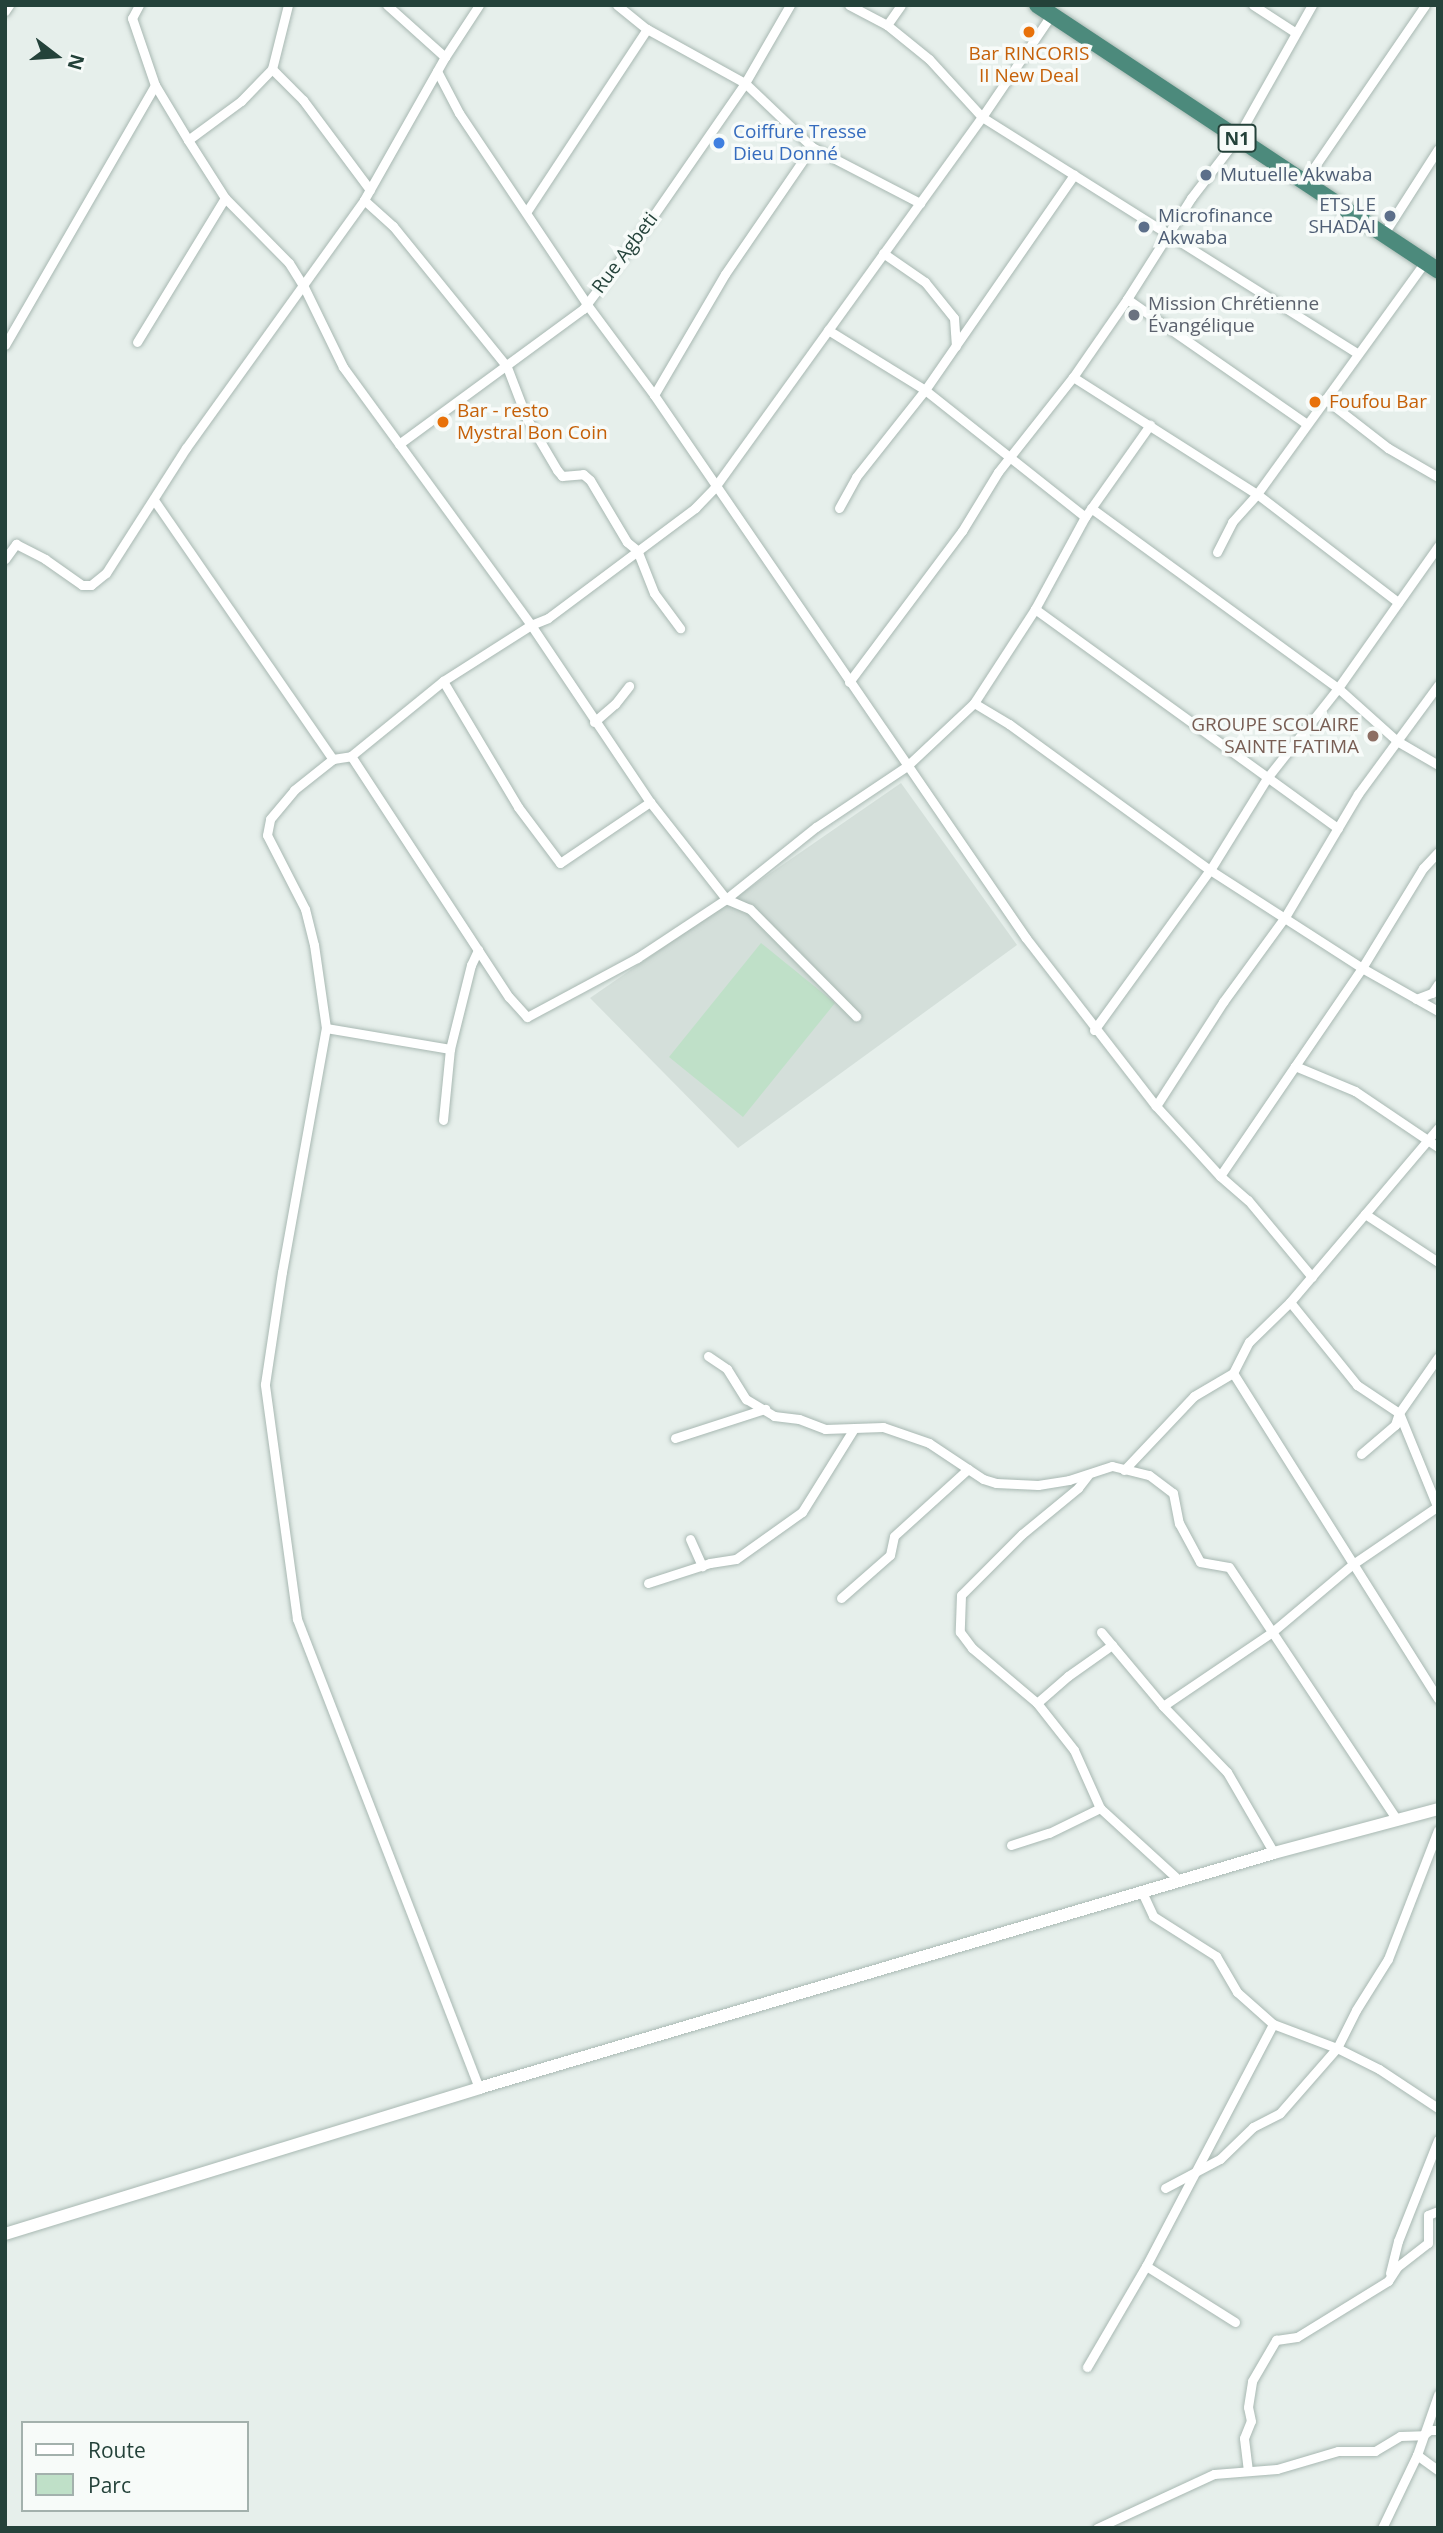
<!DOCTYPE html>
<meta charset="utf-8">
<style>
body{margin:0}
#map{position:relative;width:1443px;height:2533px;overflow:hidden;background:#e6efeb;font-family:"Open Sans",sans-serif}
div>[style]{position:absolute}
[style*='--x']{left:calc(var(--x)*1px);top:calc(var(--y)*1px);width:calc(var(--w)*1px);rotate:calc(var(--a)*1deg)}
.built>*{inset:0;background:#d4dfda}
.green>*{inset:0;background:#bfe0c8}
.roads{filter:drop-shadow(0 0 2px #a8b8b2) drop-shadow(0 0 2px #a8b8b2)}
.minor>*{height:9px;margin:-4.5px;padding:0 4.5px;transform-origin:4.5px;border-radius:4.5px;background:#fff}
.tertiary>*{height:12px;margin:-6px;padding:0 6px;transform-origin:6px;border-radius:6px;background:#fff}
.trunk>*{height:16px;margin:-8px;padding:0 8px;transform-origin:8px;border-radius:8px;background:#4c8a7c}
.dots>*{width:19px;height:19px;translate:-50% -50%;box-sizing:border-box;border:4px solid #f7fbf9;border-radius:50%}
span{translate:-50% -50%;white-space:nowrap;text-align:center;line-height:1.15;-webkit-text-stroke:7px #f7fbf9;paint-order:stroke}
.shield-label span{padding:2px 5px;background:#f7fbf9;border:2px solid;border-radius:5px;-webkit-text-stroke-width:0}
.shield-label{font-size:18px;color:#24423a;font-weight:700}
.food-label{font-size:19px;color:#c56008}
.left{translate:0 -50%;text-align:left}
.shop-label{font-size:19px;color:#366cbe}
.service-label{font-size:19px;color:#4e5e75}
.right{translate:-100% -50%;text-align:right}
.street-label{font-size:19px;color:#24423a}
.worship-label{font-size:19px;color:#5b616d}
.education-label{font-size:19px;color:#785e54}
.frame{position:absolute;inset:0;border:7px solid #24423a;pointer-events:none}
.legend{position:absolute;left:21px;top:2421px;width:228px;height:91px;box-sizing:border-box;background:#f7fbf9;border:2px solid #a3b1ad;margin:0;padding:9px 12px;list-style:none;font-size:21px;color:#24423a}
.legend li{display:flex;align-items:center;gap:14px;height:35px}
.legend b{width:35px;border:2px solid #a3b1ad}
.north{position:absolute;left:21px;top:21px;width:70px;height:70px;-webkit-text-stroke:5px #f7fbf9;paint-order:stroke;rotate:107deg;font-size:19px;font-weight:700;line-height:28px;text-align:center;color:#24423a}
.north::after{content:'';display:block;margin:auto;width:24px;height:32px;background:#24423a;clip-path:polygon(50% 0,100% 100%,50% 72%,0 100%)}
</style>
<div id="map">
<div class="built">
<div style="clip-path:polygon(901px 783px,1017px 945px,738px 1148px,590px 998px)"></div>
</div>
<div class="green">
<div style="clip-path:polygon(761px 943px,835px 1003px,743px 1117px,669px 1057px)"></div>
</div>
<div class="roads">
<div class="minor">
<div style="--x:139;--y:5;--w:15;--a:118"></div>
<div style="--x:132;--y:18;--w:71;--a:71.1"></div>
<div style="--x:155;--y:85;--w:64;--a:59"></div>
<div style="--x:188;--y:140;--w:69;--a:57.5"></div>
<div style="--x:225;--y:198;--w:91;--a:45.4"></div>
<div style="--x:289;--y:263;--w:26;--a:58"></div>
<div style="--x:303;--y:285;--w:91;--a:64"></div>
<div style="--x:343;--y:367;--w:319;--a:53.9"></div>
<div style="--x:531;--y:625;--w:213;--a:56.1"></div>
<div style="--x:650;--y:802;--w:123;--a:51.9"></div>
<div style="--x:726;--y:899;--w:26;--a:23"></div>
<div style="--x:750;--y:909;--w:151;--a:45.3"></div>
<div style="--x:387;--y:5;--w:78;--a:41.9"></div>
<div style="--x:617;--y:5;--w:38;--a:39"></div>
<div style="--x:647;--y:29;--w:112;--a:28.9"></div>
<div style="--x:745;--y:83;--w:93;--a:43.7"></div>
<div style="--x:812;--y:147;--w:122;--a:27.4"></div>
<div style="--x:849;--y:5;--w:43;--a:27.8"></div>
<div style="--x:887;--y:25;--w:54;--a:39"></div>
<div style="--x:929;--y:59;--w:79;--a:47.6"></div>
<div style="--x:982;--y:117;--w:443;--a:32.2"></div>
<div style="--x:1253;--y:5;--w:51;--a:33.1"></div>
<div style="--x:5;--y:11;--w:7;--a:-56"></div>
<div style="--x:887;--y:25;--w:24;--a:-55"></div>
<div style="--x:272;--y:69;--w:44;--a:45"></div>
<div style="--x:303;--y:100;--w:112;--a:53.3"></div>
<div style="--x:437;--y:71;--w:47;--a:62.4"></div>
<div style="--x:459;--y:113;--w:232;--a:56.2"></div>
<div style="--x:588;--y:306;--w:111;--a:53.4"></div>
<div style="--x:654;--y:395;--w:658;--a:55.59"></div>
<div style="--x:1026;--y:938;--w:212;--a:52.3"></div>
<div style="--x:1156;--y:1106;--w:95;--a:47.6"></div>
<div style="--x:1220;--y:1176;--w:37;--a:41"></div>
<div style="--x:1248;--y:1200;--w:100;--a:50.3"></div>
<div style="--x:188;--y:140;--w:66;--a:-36.3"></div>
<div style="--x:241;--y:101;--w:45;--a:-45.9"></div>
<div style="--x:272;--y:69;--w:66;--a:-76"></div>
<div style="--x:1304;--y:182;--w:214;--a:-55.6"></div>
<div style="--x:364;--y:200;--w:39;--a:42"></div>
<div style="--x:393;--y:226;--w:181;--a:51"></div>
<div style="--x:507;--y:367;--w:56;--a:69"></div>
<div style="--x:527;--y:419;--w:59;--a:59.5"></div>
<div style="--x:557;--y:470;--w:8;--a:50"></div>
<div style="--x:562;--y:476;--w:21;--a:-5"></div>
<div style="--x:583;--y:474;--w:9;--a:41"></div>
<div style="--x:590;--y:480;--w:72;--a:59.2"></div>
<div style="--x:627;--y:542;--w:13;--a:39"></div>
<div style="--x:637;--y:550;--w:46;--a:68.4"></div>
<div style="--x:654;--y:593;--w:44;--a:53.4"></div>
<div style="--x:527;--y:211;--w:218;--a:-56.6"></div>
<div style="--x:1383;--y:235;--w:102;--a:-57.4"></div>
<div style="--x:883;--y:253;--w:51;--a:34.6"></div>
<div style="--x:925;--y:282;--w:46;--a:51.1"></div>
<div style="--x:954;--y:318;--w:28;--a:86"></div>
<div style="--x:1127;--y:299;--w:219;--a:34.8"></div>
<div style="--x:828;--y:330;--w:114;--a:31.7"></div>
<div style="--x:925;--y:390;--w:204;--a:38.4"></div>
<div style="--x:137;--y:342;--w:169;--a:-58.6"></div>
<div style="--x:5;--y:345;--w:300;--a:-60"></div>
<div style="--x:1073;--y:377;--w:218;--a:32.5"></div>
<div style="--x:1257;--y:494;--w:178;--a:37.5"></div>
<div style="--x:654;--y:395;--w:140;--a:-59.6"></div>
<div style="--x:725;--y:274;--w:154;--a:-55.6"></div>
<div style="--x:1325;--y:399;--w:80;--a:37.9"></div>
<div style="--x:1388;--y:448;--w:58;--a:30.1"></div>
<div style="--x:399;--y:444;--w:228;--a:-36.3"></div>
<div style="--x:583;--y:309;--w:113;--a:-52.9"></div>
<div style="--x:651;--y:219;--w:165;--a:-55.3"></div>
<div style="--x:745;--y:83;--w:90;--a:-60"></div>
<div style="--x:154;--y:500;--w:315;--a:55.4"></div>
<div style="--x:839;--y:508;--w:35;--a:-61"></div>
<div style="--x:856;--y:477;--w:111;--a:-51.6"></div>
<div style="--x:925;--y:390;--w:262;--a:-55.3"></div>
<div style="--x:1091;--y:508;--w:306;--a:36.1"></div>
<div style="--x:1338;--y:688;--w:79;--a:41.9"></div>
<div style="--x:1397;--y:741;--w:48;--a:30.3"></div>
<div style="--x:1217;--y:552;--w:34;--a:-63"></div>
<div style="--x:1232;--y:522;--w:38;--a:-48"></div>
<div style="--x:1257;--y:494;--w:286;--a:-54.1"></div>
<div style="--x:5;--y:559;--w:19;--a:-54"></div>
<div style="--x:16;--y:544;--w:33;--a:27"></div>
<div style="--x:45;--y:559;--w:45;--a:35.1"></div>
<div style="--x:82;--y:585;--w:9;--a:0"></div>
<div style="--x:91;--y:585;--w:19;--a:-39"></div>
<div style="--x:106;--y:573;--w:148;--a:-57.4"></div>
<div style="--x:186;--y:448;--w:305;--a:-54.3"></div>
<div style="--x:364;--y:200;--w:164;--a:-60.5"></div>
<div style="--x:445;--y:57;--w:62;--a:-56.8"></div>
<div style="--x:1035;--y:609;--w:374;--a:35.9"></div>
<div style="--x:443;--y:681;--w:147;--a:59.2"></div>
<div style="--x:518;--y:807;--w:70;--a:53.1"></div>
<div style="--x:560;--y:863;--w:109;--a:-34.1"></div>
<div style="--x:849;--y:682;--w:189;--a:-53.2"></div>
<div style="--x:962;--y:531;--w:69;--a:-58.6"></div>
<div style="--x:998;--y:472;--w:121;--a:-51.7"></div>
<div style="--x:1073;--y:377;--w:95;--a:-55.3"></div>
<div style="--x:1127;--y:299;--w:120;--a:-57.6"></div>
<div style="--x:1191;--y:198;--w:76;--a:-52.5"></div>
<div style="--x:1237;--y:138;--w:153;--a:-60.6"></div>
<div style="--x:974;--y:703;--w:41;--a:31"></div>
<div style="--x:1009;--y:724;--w:248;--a:36"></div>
<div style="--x:1210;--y:870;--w:181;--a:32.8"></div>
<div style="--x:1362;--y:968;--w:87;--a:29.5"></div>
<div style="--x:594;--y:722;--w:28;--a:-41"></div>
<div style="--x:615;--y:704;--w:23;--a:-52"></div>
<div style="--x:351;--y:756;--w:288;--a:56.8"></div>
<div style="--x:509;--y:997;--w:27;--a:48"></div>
<div style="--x:527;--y:1017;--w:125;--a:-28.2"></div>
<div style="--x:637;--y:958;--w:107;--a:-33.5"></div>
<div style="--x:726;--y:899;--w:115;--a:-38.7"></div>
<div style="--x:816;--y:827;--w:110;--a:-33.8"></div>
<div style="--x:907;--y:766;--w:92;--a:-43.2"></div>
<div style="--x:974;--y:703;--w:112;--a:-57"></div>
<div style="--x:1035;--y:609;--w:105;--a:-61.5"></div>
<div style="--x:1085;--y:517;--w:113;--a:-54.8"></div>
<div style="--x:1438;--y:852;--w:22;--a:133"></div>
<div style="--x:1423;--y:868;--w:117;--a:121.4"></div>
<div style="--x:1362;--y:968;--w:119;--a:124.4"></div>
<div style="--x:1295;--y:1066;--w:65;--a:22.6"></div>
<div style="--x:1355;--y:1091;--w:100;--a:34"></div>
<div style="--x:1416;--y:999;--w:17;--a:-21"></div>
<div style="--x:1432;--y:993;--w:11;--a:-56"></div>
<div style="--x:326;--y:1028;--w:126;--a:9.6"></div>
<div style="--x:1094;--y:1030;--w:198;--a:-54.1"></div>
<div style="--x:1210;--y:870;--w:108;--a:-58.2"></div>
<div style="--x:1267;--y:778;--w:115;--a:-51.7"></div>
<div style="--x:1338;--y:688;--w:174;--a:-54.8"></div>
<div style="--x:1156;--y:1106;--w:124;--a:-57.2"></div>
<div style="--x:1223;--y:1002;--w:105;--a:-53.9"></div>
<div style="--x:1285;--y:917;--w:143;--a:-59.3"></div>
<div style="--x:1358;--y:794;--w:135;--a:-53.7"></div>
<div style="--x:443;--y:1120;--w:71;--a:-84.4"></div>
<div style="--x:450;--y:1049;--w:87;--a:-76"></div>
<div style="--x:471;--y:965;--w:17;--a:-65"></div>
<div style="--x:1220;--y:1176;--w:133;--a:-55.7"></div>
<div style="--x:1365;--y:1214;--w:113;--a:-49.7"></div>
<div style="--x:1290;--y:1302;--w:107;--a:51.1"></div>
<div style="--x:1357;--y:1385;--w:50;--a:33.7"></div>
<div style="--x:1399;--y:1413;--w:100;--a:67.8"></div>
<div style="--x:708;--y:1356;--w:23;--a:34"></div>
<div style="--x:727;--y:1369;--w:36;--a:58"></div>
<div style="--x:746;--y:1399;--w:33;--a:31"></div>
<div style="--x:774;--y:1416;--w:25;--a:7"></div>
<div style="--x:799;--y:1419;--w:28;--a:21"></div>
<div style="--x:825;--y:1429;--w:58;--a:-2"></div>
<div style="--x:883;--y:1427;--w:49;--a:19.2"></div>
<div style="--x:929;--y:1443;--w:65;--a:33.7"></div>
<div style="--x:983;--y:1479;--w:14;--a:17"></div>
<div style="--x:996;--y:1483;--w:42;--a:2.7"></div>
<div style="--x:1038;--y:1485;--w:31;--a:-9"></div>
<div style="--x:1069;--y:1480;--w:45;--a:-18"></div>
<div style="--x:1112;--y:1466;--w:38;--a:14"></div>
<div style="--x:1149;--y:1475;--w:30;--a:37"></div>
<div style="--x:1173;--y:1493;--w:31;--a:79"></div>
<div style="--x:1179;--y:1523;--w:44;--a:61.7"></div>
<div style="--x:1200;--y:1562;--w:29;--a:10"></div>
<div style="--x:1229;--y:1567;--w:304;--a:56.4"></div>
<div style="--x:1233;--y:1373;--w:385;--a:57.8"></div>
<div style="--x:675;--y:1438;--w:95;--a:-17.9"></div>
<div style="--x:1361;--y:1454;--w:45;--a:-40.5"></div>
<div style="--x:1395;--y:1425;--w:13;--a:-72"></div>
<div style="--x:1399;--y:1413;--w:68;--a:-55.1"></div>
<div style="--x:1124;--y:1470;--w:102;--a:-46.6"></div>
<div style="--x:1194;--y:1396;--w:45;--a:-30.5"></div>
<div style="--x:1233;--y:1373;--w:35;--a:-63"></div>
<div style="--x:1249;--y:1342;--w:57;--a:-44.3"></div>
<div style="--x:1290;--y:1302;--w:116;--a:-49.6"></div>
<div style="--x:1365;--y:1214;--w:87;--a:33.3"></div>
<div style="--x:1088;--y:1475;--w:16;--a:128"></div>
<div style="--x:1078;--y:1488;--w:72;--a:140.6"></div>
<div style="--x:1022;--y:1534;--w:86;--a:135"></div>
<div style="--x:961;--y:1595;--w:37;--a:92"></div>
<div style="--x:960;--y:1632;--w:20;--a:53"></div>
<div style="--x:972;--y:1648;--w:85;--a:40.2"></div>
<div style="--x:1037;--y:1703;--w:60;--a:51.8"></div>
<div style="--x:1074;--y:1750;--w:64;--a:65.9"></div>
<div style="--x:1100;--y:1808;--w:108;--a:42.4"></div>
<div style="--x:690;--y:1539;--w:30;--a:66"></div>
<div style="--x:648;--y:1583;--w:65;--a:-17.9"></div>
<div style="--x:710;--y:1563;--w:26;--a:-9"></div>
<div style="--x:736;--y:1559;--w:81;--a:-35.5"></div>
<div style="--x:802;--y:1512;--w:97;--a:-58.1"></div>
<div style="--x:841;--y:1598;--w:65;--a:-41.3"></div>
<div style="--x:890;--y:1555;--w:19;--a:-78"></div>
<div style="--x:894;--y:1536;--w:100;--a:-42.2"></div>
<div style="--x:1101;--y:1632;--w:97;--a:50"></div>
<div style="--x:1163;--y:1706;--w:92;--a:45.9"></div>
<div style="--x:1227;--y:1772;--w:94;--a:59.9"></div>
<div style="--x:1037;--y:1703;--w:41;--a:-41.1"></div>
<div style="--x:1068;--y:1676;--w:54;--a:-35.2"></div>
<div style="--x:1163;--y:1706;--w:130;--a:-34.1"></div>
<div style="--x:1271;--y:1633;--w:107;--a:-40.1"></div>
<div style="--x:1353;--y:1564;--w:103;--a:-34.3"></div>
<div style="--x:1011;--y:1845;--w:40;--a:-18"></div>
<div style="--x:1049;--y:1833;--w:57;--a:-26.1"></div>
<div style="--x:1142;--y:1892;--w:26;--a:65"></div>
<div style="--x:1153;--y:1916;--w:75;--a:32.4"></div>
<div style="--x:1216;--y:1956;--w:42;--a:59.7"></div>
<div style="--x:1237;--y:1992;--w:48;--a:41.6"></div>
<div style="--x:1273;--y:2024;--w:68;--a:20.6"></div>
<div style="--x:1337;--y:2048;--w:47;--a:26.6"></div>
<div style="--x:1379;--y:2069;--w:71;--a:33.5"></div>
<div style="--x:479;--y:2088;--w:503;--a:-111.21"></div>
<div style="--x:297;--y:1619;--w:237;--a:-97.8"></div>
<div style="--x:265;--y:1384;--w:113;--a:-81.4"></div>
<div style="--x:282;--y:1272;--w:248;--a:-79.8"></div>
<div style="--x:326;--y:1028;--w:84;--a:-98.2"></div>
<div style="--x:314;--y:945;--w:37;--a:-104"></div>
<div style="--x:305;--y:909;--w:83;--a:-117.2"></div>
<div style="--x:267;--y:835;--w:16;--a:-79"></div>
<div style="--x:270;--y:819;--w:38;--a:-50"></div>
<div style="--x:294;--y:790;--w:50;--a:-38.5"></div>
<div style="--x:333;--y:759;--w:18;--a:-9"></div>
<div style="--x:351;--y:756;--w:119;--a:-39.2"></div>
<div style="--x:443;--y:681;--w:104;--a:-32.5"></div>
<div style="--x:531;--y:625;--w:18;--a:-22"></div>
<div style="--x:548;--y:618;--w:184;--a:-36.8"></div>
<div style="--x:695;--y:508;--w:29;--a:-46"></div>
<div style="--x:715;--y:487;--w:456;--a:-54.2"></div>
<div style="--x:982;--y:117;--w:123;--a:-55.9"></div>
<div style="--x:1165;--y:2188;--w:62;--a:-27.8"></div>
<div style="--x:1220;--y:2159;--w:46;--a:-44.1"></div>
<div style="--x:1253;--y:2127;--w:30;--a:-27"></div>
<div style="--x:1280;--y:2113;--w:86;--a:-48.8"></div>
<div style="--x:1337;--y:2048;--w:42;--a:-63.4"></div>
<div style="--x:1356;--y:2010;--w:60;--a:-57.9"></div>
<div style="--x:1388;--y:1959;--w:138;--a:-68.8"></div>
<div style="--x:1390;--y:2273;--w:33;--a:-76"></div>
<div style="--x:1398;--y:2241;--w:109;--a:-68.4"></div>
<div style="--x:1235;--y:2322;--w:105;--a:-147.8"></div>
<div style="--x:1146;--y:2266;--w:273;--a:-62.3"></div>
<div style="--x:1087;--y:2367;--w:117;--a:-59.7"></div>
<div style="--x:1417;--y:2455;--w:26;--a:36"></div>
<div style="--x:1248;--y:2471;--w:33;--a:-97"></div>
<div style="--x:1244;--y:2438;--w:18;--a:-68"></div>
<div style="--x:1251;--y:2421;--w:14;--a:-102"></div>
<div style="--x:1248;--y:2407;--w:26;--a:-81"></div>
<div style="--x:1252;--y:2381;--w:48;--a:-59.7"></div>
<div style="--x:1276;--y:2340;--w:21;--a:-8"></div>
<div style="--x:1297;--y:2337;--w:107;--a:-31.6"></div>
<div style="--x:1388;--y:2281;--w:17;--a:-57"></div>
<div style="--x:1397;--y:2267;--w:39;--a:-38"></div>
<div style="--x:1428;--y:2243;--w:28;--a:-90"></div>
<div style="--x:1428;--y:2215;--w:11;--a:-22"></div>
<div style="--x:1097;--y:2528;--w:129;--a:-24.8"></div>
<div style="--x:1214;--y:2474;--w:63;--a:-4.5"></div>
<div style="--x:1277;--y:2469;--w:64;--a:-16.4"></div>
<div style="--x:1338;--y:2451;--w:37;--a:0"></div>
<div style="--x:1375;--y:2451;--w:29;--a:-31"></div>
<div style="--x:1400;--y:2436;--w:23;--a:-2"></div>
<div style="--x:1423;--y:2435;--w:9;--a:-36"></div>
<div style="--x:1430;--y:2430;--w:8;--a:0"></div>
<div style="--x:1382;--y:2528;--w:81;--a:-64.4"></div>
<div style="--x:1417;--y:2455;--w:64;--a:-70.7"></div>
</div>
<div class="tertiary">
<div style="--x:5;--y:2234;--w:496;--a:-17.1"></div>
<div style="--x:479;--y:2088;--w:829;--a:-16.47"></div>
<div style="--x:1274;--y:1853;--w:170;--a:-15"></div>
</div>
<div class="trunk">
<div style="--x:1037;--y:5;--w:481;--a:33.5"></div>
</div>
</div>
<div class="dots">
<div style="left:1029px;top:32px;background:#e8710a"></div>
<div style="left:719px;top:143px;background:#3f7fe0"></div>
<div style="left:1206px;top:175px;background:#5c6f8a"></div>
<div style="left:1390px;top:216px;background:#5c6f8a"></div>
<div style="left:1144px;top:227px;background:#5c6f8a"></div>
<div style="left:1134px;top:315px;background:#6b7280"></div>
<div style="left:1315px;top:402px;background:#e8710a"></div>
<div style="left:443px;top:422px;background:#e8710a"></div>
<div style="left:1373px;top:736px;background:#8d6e63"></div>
</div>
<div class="shield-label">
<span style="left:1237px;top:138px">N1</span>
</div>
<div class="food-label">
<span style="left:1029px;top:65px">Bar RINCORIS<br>II New Deal</span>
<span class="left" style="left:1329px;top:402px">Foufou Bar</span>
<span class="left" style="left:457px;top:422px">Bar - resto<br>Mystral Bon Coin</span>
</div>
<div class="shop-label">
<span class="left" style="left:733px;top:143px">Coiffure Tresse<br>Dieu Donné</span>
</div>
<div class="service-label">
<span class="left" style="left:1220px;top:175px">Mutuelle Akwaba</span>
<span class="right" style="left:1376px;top:216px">ETS LE<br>SHADAI</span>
<span class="left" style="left:1158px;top:227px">Microfinance<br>Akwaba</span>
</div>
<div class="street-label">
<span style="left:625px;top:253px;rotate:-53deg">Rue Agbeti</span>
</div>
<div class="worship-label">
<span class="left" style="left:1148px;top:315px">Mission Chrétienne<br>Évangélique</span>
</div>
<div class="education-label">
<span class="right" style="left:1359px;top:736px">GROUPE SCOLAIRE<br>SAINTE FATIMA</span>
</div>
<div class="frame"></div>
<ul class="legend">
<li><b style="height:9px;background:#fff"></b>Route</li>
<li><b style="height:19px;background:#bfe0c8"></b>Parc</li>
</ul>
<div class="north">N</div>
</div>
